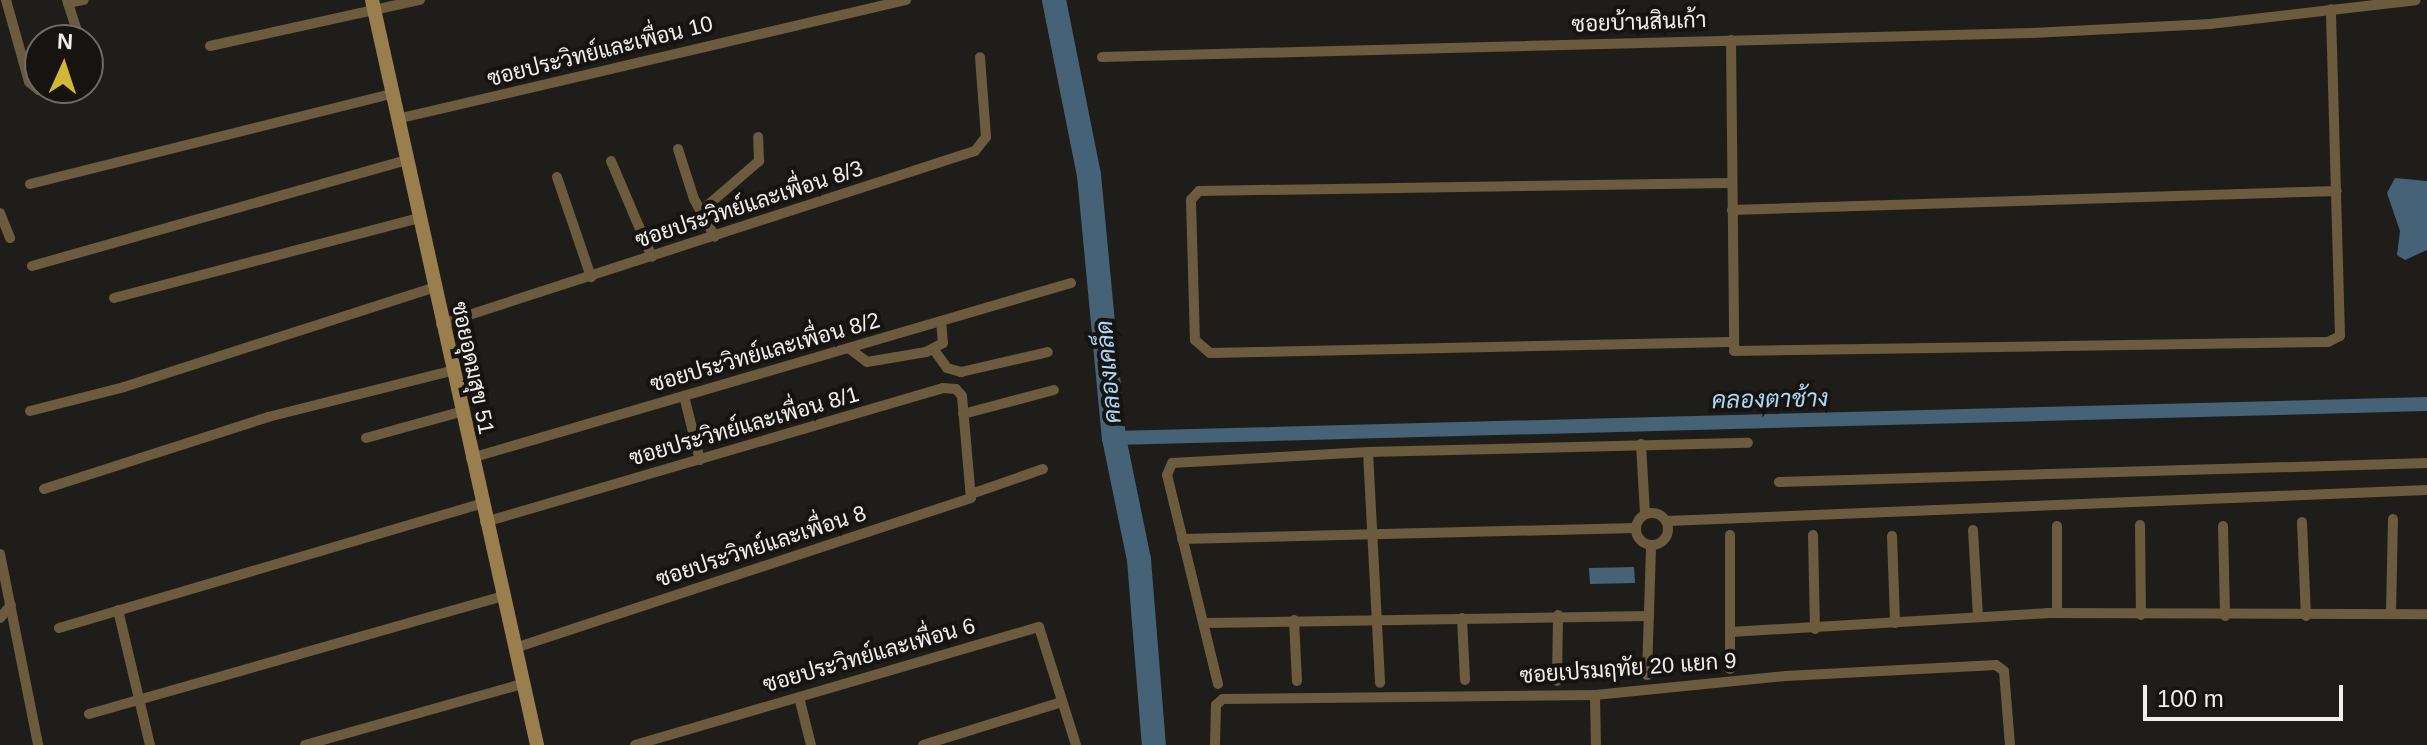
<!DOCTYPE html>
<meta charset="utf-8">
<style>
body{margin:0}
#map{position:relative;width:2427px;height:745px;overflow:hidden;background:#1f1d19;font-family:Helvetica,Sarabun,sans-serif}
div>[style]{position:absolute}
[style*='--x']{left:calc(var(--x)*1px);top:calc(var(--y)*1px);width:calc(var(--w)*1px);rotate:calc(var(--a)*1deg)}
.water>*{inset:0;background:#466277}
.canal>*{height:14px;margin:-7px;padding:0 7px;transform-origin:7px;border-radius:7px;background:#466277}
.river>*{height:24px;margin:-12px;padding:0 12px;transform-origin:12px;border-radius:12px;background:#466277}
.street>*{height:10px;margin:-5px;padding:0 5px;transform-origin:5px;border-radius:5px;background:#6c5b3e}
.street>.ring{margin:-5px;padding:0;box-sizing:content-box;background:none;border:10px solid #6c5b3e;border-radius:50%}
.secondary>*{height:14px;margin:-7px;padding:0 7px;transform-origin:7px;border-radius:7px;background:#997f4e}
span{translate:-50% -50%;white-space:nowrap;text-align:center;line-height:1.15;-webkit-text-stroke:8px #161310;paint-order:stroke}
.street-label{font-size:22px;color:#f2f0ee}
.water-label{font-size:24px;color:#add7f6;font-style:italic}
.north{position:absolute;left:24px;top:24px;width:80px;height:80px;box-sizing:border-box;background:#161310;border:2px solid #6e6b69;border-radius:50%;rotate:3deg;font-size:22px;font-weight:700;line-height:32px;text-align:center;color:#f2f0ee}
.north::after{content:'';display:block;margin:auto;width:28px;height:36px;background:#d1b736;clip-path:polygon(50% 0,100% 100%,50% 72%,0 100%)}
.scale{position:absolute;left:2143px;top:685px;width:200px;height:36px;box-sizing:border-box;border:4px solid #f2f0ee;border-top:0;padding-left:10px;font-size:24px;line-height:28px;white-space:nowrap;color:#f2f0ee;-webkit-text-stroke:6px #161310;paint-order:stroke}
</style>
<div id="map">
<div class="water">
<div style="clip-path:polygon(2395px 178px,2427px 181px,2427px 250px,2405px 260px,2397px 255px,2400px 231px,2387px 193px)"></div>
<div style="clip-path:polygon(1634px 567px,1635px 583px,1590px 584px,1589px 568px)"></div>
</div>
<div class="canal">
<div style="--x:1114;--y:438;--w:1313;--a:-1.48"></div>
</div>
<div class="river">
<div style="--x:1054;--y:0;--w:178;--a:78.7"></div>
<div style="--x:1089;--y:175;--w:264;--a:84.6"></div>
<div style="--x:1114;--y:438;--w:125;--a:78.4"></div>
<div style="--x:1139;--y:560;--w:186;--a:85.4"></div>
</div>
<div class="street">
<div style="--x:6;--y:0;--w:85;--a:74.3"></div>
<div style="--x:29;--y:82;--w:13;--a:39"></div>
<div style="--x:39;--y:90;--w:8;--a:-14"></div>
<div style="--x:67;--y:0;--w:42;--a:72"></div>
<div style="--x:68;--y:3;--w:16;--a:-11"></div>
<div style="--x:1731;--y:40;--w:311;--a:89.4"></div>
<div style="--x:1734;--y:351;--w:594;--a:-0.87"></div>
<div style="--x:2328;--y:342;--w:13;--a:-27"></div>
<div style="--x:2340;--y:336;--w:327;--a:-91.6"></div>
<div style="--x:210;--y:46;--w:215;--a:-12.4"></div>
<div style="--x:1102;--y:57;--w:929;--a:-1.48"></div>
<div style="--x:2031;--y:33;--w:179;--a:-2.9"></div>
<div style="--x:2210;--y:24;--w:207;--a:-6.6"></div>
<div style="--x:88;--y:66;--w:5;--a:90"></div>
<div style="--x:397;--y:119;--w:523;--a:-13.16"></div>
<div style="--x:678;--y:149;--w:52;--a:72.3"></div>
<div style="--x:694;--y:199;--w:43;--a:61.1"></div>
<div style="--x:611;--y:161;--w:104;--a:66.9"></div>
<div style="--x:557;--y:177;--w:106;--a:71.2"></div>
<div style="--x:1729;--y:183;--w:530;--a:179.14"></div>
<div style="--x:1199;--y:191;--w:12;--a:132"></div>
<div style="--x:1191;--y:200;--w:140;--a:88.4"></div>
<div style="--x:1195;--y:340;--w:20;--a:41"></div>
<div style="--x:1210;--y:353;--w:521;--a:-1.21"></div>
<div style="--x:30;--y:184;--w:373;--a:-14"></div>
<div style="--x:1732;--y:210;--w:605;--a:-1.8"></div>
<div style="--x:701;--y:211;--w:77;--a:-40.8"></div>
<div style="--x:759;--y:161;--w:24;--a:-92"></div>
<div style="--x:0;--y:213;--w:27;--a:68"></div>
<div style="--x:32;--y:266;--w:389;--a:-15.8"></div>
<div style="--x:114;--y:298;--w:314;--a:-14.7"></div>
<div style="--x:441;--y:324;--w:561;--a:-17.95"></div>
<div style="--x:975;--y:151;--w:18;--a:-52"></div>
<div style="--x:986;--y:137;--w:80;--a:-94.3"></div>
<div style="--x:850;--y:349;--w:21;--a:37"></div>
<div style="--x:867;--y:362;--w:60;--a:-9.6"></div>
<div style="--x:926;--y:352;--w:19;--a:-28"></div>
<div style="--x:943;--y:343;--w:21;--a:-95"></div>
<div style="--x:934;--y:350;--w:22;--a:54"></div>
<div style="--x:947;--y:368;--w:15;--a:16"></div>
<div style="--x:961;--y:372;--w:89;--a:-12.9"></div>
<div style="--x:684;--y:396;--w:66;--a:76"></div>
<div style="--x:30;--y:411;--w:97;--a:-14.3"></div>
<div style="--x:124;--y:387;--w:324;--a:-17.8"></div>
<div style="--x:963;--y:414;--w:94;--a:-14.8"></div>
<div style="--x:366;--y:438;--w:98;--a:-15.5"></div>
<div style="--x:1641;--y:444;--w:70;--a:86.7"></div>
<div style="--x:1368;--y:452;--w:231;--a:87"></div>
<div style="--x:471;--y:458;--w:625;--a:-16.26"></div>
<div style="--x:1779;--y:482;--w:648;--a:-1.68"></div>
<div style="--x:44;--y:489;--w:235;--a:-17.8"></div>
<div style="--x:268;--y:417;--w:189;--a:-14.1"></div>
<div style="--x:974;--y:493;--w:73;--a:-19.2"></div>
<div class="ring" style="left:1636px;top:513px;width:22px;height:22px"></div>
<div style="--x:1667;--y:521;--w:761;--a:-2.34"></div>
<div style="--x:485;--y:522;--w:477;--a:-16.3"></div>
<div style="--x:943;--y:388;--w:13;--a:4"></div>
<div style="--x:956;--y:389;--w:9;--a:49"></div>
<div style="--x:962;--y:396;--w:102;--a:85"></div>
<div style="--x:971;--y:498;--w:481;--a:161.8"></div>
<div style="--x:2302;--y:522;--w:94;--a:87.6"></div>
<div style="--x:2140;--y:525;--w:90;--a:89.4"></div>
<div style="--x:2057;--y:526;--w:87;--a:90"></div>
<div style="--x:2223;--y:526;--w:90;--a:88.7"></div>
<div style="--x:1973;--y:530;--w:87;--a:86.7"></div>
<div style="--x:1730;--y:535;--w:97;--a:90"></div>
<div style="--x:1730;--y:632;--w:318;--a:-3.4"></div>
<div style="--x:2047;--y:613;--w:380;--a:0.2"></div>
<div style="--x:1813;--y:535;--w:94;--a:88.8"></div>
<div style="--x:1892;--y:536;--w:87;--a:88"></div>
<div style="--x:1182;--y:539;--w:454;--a:-1.4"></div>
<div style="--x:0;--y:554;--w:195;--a:78.7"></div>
<div style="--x:118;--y:610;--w:139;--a:76.7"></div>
<div style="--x:2391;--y:614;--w:95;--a:-88.8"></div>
<div style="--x:0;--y:618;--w:17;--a:-50"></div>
<div style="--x:1462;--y:618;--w:62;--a:87.2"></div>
<div style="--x:1294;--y:620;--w:61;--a:87.2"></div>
<div style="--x:1207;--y:623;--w:442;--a:-0.9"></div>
<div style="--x:59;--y:628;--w:440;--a:-16.4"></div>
<div style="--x:1730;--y:632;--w:37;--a:90"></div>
<div style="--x:1647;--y:675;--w:130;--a:-88.2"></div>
<div style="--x:1557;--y:681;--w:66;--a:-89.1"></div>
<div style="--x:1218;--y:684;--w:215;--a:-103.7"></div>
<div style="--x:1167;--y:475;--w:13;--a:-67"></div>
<div style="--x:1172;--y:463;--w:196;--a:-3.2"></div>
<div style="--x:1368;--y:452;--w:380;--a:-1.4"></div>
<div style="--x:1595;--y:695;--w:50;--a:88.9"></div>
<div style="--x:799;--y:697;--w:49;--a:76"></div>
<div style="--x:89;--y:714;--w:430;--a:-15.9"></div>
<div style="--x:305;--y:745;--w:225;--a:-15.7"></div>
<div style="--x:635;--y:745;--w:421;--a:-16.3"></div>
<div style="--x:1039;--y:627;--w:124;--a:72.6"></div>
<div style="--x:923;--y:745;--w:145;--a:-17.2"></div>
<div style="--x:1215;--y:745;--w:40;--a:-88.6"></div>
<div style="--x:1216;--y:705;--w:9;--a:-41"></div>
<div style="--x:1223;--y:699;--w:372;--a:-0.6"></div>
<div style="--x:1595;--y:695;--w:192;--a:-5.7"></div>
<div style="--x:1786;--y:676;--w:210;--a:-3"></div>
<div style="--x:1996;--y:665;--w:10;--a:37"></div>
<div style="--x:2004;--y:671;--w:74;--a:85.4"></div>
</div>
<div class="secondary">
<div style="--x:372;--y:0;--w:763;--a:77.51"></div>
</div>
<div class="street-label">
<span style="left:1639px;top:22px;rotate:-2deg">ซอยบ้านสินเก้า</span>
<span style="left:600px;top:51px;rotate:-14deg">ซอยประวิทย์และเพื่อน 10</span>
<span style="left:749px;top:204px;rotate:-18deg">ซอยประวิทย์และเพื่อน 8/3</span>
<span style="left:765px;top:352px;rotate:-16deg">ซอยประวิทย์และเพื่อน 8/2</span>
<span style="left:473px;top:368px;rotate:78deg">ซอยอุดมสุข 51</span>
<span style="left:744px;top:426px;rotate:-16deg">ซอยประวิทย์และเพื่อน 8/1</span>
<span style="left:761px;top:546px;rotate:-18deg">ซอยประวิทย์และเพื่อน 8</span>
<span style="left:869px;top:655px;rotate:-16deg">ซอยประวิทย์และเพื่อน 6</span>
<span style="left:1628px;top:668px;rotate:-4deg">ซอยเปรมฤทัย 20 แยก 9</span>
</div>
<div class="water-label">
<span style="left:1108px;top:372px;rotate:-95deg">คลองเคล็ด</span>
<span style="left:1770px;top:399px;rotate:-1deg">คลองตาช้าง</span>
</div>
<div class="north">N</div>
<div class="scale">100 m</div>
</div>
